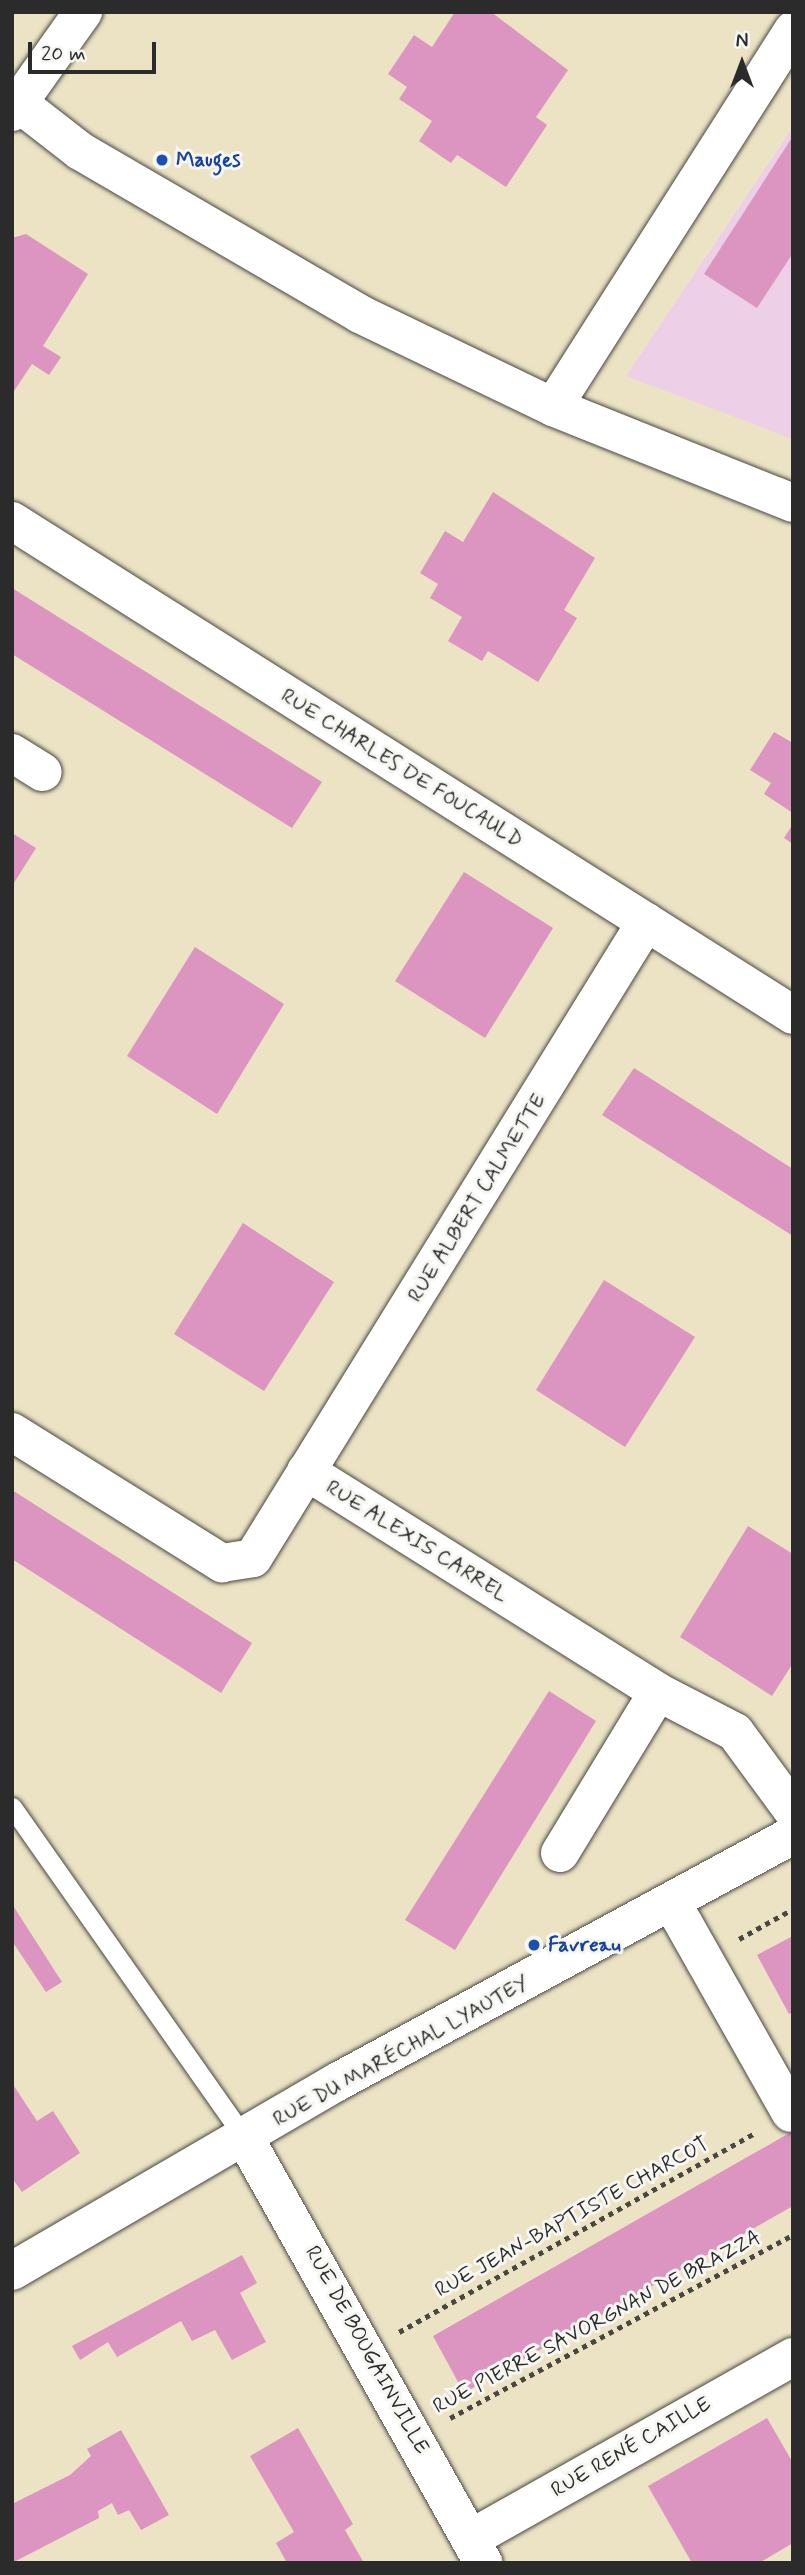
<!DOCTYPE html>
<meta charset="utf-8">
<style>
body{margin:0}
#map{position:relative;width:805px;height:2575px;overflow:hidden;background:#ece3c4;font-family:Mynerve,sans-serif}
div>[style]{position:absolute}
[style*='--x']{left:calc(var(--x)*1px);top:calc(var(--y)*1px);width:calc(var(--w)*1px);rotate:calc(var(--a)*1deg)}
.built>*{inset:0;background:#edd0e8}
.building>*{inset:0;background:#dc94c0}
.path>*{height:4.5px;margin-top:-2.25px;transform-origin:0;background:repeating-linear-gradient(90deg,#484742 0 5px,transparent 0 10px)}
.roads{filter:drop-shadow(0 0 2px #484742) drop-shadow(0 0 2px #484742)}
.lane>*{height:19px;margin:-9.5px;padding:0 9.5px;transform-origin:9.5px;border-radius:9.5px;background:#fff}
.street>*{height:38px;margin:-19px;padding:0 19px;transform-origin:19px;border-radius:19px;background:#fff}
.secondary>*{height:38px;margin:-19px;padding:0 19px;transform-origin:19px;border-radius:19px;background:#fff}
.dots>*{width:19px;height:19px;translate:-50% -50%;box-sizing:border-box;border:4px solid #f6f6f2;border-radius:50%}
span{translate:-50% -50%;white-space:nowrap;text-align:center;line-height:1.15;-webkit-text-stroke:6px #f6f6f2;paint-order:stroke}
.transit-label{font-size:21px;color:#164399;font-weight:700}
.left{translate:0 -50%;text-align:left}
.street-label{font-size:21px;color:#2b2b2b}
.frame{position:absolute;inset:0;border:14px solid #2b2b2b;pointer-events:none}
.north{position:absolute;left:707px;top:28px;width:70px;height:70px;-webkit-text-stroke:5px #f6f6f2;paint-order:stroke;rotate:0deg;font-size:19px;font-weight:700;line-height:28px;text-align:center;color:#2b2b2b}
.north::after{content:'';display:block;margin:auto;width:24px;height:32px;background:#2b2b2b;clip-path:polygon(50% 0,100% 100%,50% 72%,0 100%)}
.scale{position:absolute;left:28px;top:42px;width:128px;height:32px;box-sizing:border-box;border:4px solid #2b2b2b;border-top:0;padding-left:9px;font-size:21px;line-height:24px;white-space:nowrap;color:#2b2b2b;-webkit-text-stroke:5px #f6f6f2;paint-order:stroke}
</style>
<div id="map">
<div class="built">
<div style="clip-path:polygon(793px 127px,793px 439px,626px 376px)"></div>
</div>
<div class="building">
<div style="clip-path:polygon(455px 12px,491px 12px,568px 70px,536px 117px,547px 125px,506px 187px,457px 155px,451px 163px,419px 141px,432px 121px,399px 99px,407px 87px,388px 74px,414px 35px,432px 47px)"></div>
<div style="clip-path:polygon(793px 136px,793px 253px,757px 308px,704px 274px)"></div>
<div style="clip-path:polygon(26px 234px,88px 274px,43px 346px,61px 357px,49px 375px,32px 364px,12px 394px,12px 238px)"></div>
<div style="clip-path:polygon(493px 492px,595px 558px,564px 610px,577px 618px,538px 682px,488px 651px,482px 661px,448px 641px,462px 617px,430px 598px,438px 584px,420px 573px,445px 531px,463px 542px)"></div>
<div style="clip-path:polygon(12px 588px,322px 782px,292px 828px,12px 654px)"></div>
<div style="clip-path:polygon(774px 732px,793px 743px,793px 813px,764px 794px,771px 783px,750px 770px)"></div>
<div style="clip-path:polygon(793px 824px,793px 844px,784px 838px)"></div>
<div style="clip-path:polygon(12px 833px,36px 848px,12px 886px)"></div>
<div style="clip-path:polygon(464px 872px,553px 928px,485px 1038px,395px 981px)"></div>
<div style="clip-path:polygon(195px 947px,284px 1004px,217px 1114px,127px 1056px)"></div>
<div style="clip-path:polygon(634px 1068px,793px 1169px,793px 1236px,602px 1115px)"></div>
<div style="clip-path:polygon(243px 1223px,334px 1282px,264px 1391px,174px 1334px)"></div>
<div style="clip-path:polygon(604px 1280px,695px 1337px,625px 1447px,536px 1390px)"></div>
<div style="clip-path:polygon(12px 1490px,252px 1643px,221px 1693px,12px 1559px)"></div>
<div style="clip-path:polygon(748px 1526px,793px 1554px,793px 1663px,772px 1696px,680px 1637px)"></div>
<div style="clip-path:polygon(549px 1691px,596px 1721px,455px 1950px,405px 1920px)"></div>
<div style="clip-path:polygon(12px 1904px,62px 1982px,46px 1992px,12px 1941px)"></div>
<div style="clip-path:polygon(793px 1936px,793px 2012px,789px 2014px,757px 1955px)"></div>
<div style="clip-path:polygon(12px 2083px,37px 2121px,53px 2111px,80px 2153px,22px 2192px,12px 2178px)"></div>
<div style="clip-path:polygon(793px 2131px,793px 2206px,464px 2393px,433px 2336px)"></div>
<div style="clip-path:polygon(242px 2255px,257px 2283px,240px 2293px,266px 2342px,232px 2360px,215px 2330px,192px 2341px,181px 2321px,117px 2357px,108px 2342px,80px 2360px,72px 2346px)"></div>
<div style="clip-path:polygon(767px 2418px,793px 2463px,793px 2543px,759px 2563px,692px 2563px,648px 2486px)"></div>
<div style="clip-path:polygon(298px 2428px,353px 2524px,345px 2530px,364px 2563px,287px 2563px,276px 2543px,294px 2532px,250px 2456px)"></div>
<div style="clip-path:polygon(121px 2430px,169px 2515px,141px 2530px,129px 2510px,118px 2515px,112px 2503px,98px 2511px,99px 2518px,12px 2563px,12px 2504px,70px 2475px,91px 2456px,87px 2449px)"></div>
</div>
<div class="path">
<div style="--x:739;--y:1939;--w:62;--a:-29.1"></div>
<div style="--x:399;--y:2332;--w:408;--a:-29.2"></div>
<div style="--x:450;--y:2418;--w:389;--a:-28.1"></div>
</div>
<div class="roads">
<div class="lane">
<div style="--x:12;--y:1807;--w:407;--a:54.9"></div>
</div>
<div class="street">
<div style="--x:12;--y:98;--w:86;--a:37.9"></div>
<div style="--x:80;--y:151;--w:324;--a:30.2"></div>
<div style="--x:360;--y:314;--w:214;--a:25.7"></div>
<div style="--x:553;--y:407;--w:258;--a:21.8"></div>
<div style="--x:553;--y:407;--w:447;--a:-57.5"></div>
<div style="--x:12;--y:521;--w:924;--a:32.31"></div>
<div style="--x:12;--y:753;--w:36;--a:32"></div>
<div style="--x:12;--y:1432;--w:248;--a:32"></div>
<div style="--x:222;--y:1563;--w:31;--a:-9"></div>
<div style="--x:253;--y:1558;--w:748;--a:-58.29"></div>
<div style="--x:306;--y:1471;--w:416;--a:32.1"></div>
<div style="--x:658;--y:1692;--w:87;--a:27.5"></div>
<div style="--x:735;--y:1732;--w:98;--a:53.7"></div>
<div style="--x:560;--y:1853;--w:188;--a:-58.7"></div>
<div style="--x:672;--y:1903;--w:241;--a:60.5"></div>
<div style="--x:246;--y:2140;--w:485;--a:60.7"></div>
<div style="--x:12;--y:2271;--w:376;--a:-30.2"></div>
<div style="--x:337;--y:2082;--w:519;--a:-28.44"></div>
<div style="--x:470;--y:2539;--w:371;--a:-29.4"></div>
</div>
<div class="secondary">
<div style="--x:12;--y:112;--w:123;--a:-54.6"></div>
</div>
</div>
<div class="dots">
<div style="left:162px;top:160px;background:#1a4fb4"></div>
<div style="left:534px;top:1945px;background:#1a4fb4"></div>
</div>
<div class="transit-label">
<span class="left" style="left:176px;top:160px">Mauges</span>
<span class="left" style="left:548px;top:1945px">Favreau</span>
</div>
<div class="street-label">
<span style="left:402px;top:768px;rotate:32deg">RUE CHARLES DE FOUCAULD</span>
<span style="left:477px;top:1198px;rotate:-58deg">RUE ALBERT CALMETTE</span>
<span style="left:417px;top:1541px;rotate:32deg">RUE ALEXIS CARREL</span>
<span style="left:401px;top:2051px;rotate:-29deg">RUE DU MARÉCHAL LYAUTEY</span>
<span style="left:572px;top:2217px;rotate:-29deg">RUE JEAN-BAPTISTE CHARCOT</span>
<span style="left:597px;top:2322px;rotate:-28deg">RUE PIERRE SAVORGNAN DE BRAZZA</span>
<span style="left:367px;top:2350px;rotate:61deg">RUE DE BOUGAINVILLE</span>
<span style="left:631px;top:2447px;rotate:-30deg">RUE RENÉ CAILLE</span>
</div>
<div class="frame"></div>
<div class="north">N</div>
<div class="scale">20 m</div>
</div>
